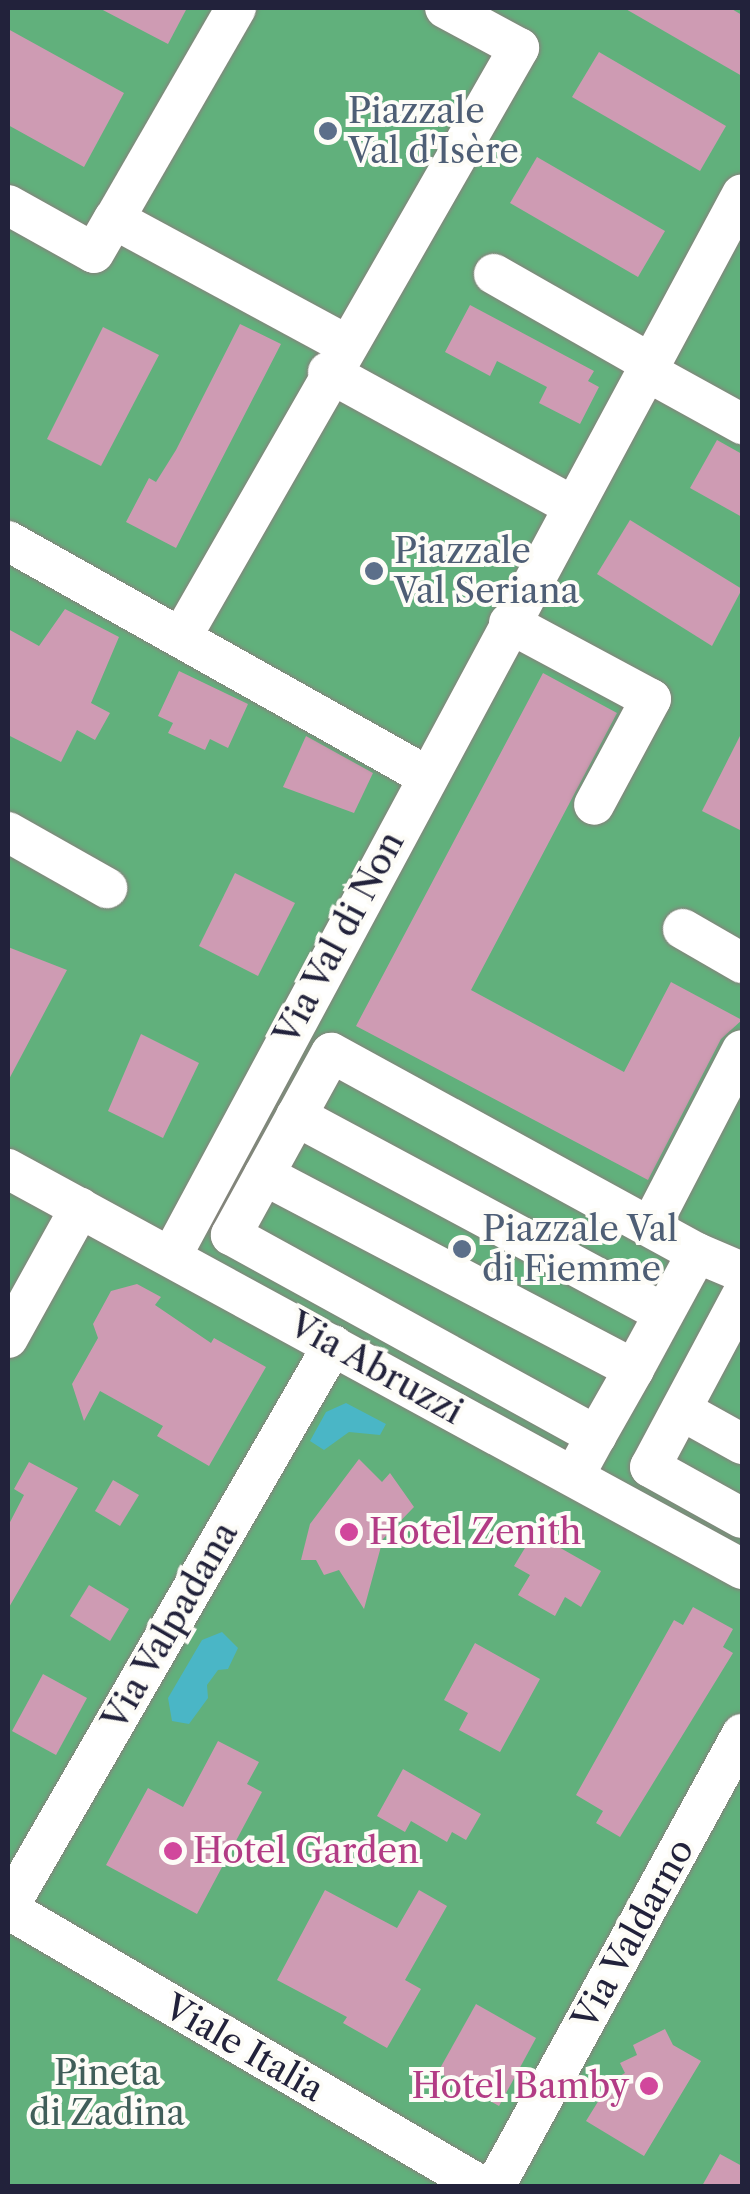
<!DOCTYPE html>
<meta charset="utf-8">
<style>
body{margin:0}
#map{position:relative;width:750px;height:2194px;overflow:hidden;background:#eadfbb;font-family:"Libre Caslon Text",serif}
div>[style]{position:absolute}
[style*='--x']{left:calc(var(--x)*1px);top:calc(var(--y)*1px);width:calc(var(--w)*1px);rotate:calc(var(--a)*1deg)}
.forest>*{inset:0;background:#61b07c}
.water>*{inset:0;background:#4ab6c6}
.building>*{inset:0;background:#ce9bb3}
.roads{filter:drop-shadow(0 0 2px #86807b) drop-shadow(0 0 2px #86807b)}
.minor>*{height:40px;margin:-20px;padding:0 20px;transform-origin:20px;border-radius:20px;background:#fff}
.dots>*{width:28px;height:28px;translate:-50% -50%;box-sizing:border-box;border:5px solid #fdfcf7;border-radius:50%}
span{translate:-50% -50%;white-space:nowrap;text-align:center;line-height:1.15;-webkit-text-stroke:8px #fdfcf7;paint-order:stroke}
.service-label{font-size:35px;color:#4e5e75}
.left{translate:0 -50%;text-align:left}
.street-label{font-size:35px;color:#22223b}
.hotel-label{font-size:35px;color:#b23c85}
.right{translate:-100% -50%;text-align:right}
.park-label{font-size:35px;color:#405e59}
.frame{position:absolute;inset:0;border:10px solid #22223b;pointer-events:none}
</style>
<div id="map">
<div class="forest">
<div style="clip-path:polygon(8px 8px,742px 8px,742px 2186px,8px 2186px)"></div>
</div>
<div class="water">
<div style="clip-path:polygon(346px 1403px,386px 1424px,380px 1435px,349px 1432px,324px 1450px,310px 1441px,326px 1412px)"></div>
<div style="clip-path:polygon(222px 1632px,238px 1648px,228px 1669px,218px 1670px,207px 1685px,208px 1698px,189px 1724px,172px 1721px,168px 1698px,202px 1640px)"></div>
</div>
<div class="building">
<div style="clip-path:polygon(99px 8px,187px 8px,168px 44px)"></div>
<div style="clip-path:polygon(624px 8px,730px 8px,742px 15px,742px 76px)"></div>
<div style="clip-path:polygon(8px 29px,124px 93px,84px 167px,8px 125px)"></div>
<div style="clip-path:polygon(599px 52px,726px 126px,700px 171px,572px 97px)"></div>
<div style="clip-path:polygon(537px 157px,665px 231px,638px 277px,510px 203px)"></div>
<div style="clip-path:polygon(470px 305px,594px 371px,588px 381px,599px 387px,580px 424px,539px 403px,547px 387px,497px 361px,490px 376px,445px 352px)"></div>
<div style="clip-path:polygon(240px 324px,281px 344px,176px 548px,126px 522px,149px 478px,156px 482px,176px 450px)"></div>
<div style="clip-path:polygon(103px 327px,159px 355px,101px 466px,47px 439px)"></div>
<div style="clip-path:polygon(717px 440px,742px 454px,742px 517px,690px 488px)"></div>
<div style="clip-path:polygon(630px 520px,742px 589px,712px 646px,597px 574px)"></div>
<div style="clip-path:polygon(65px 609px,119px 637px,91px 703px,110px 713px,95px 740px,77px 730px,61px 762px,8px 735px,8px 629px,39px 646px)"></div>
<div style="clip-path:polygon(179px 671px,248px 704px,228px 748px,210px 739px,205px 750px,168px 733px,173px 723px,158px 716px)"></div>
<div style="clip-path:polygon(543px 673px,617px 713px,471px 990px,624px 1072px,671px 982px,742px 1020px,721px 1039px,648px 1180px,356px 1026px)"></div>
<div style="clip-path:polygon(742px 732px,742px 831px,702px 811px)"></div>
<div style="clip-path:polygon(306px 736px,373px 773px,354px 813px,283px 787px)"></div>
<div style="clip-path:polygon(235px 873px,295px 903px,258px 976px,199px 946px)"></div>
<div style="clip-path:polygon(8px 947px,67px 970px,8px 1081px)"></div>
<div style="clip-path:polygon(141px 1034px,199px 1063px,163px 1138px,108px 1111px)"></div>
<div style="clip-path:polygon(137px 1284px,161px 1297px,155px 1305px,211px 1343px,214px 1338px,266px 1367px,209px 1466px,157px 1436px,163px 1426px,100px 1391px,84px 1421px,72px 1384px,98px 1338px,93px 1324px,111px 1291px)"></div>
<div style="clip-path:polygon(359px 1459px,382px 1482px,390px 1473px,414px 1507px,383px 1539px,364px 1609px,339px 1570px,324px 1575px,316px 1560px,301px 1560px,310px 1524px)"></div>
<div style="clip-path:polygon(29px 1462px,78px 1488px,8px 1609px,8px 1526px,24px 1495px,14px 1489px)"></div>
<div style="clip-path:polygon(113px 1480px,139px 1495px,120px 1526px,95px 1511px)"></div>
<div style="clip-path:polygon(534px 1533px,601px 1571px,581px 1607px,565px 1597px,555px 1616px,518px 1595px,530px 1575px,514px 1566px)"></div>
<div style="clip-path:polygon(89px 1585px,129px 1609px,110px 1641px,70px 1616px)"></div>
<div style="clip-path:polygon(693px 1607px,733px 1629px,723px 1647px,733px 1653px,620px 1837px,596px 1823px,603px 1811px,576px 1795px,674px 1620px,683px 1625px)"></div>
<div style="clip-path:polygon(475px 1643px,540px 1679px,500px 1752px,459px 1730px,468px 1713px,444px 1700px)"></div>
<div style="clip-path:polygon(43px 1674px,87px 1698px,56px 1755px,12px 1731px)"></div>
<div style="clip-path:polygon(218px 1741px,259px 1762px,247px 1784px,262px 1792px,197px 1914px,106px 1865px,148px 1788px,183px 1807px)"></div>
<div style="clip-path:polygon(403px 1769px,481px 1814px,466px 1840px,452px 1832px,447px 1842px,411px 1821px,405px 1832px,377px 1816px)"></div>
<div style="clip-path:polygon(325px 1890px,397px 1928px,419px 1890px,447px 1906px,405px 1980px,421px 1989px,387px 2048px,343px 2023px,347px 2017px,277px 1980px)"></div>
<div style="clip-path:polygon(476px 2004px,536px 2038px,499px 2106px,438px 2072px)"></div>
<div style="clip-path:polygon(665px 2029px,673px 2045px,701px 2061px,644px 2156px,586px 2121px,599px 2100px,615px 2092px,611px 2081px,625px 2073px,620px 2063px,637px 2055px,633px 2045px)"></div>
<div style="clip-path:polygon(720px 2154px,742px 2166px,742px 2186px,702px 2186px)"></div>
</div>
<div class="roads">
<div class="minor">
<div style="--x:236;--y:8;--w:244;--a:120"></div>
<div style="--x:114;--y:219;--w:265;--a:28.4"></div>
<div style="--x:8;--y:205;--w:98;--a:29.2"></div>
<div style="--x:94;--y:253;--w:39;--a:-60"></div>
<div style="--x:494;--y:274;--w:180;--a:29.7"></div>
<div style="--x:646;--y:371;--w:110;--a:28.9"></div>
<div style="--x:328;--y:372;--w:279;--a:28.7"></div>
<div style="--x:8;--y:541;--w:478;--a:29.3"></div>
<div style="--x:509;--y:623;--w:161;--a:28.2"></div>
<div style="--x:651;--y:699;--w:120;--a:118.3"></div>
<div style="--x:182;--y:636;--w:678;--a:-60.18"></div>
<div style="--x:519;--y:48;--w:84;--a:-151.6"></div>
<div style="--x:8;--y:832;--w:114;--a:29.5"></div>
<div style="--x:683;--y:929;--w:68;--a:30"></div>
<div style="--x:296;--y:1116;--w:417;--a:28.2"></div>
<div style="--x:8;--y:1169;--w:836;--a:28.59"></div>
<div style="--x:264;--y:1175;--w:418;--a:27.7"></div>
<div style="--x:659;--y:1210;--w:180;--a:-62.6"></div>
<div style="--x:697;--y:1253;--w:49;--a:22.9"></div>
<div style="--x:172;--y:1255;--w:1204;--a:-61.75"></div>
<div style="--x:742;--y:1295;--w:195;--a:118.1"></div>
<div style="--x:650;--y:1467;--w:105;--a:29"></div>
<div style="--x:8;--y:1338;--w:149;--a:-61"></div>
<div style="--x:681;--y:1410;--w:70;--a:29.1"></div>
<div style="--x:574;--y:1476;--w:46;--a:-61.2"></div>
<div style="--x:596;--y:1436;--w:77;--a:-60.4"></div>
<div style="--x:634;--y:1369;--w:132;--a:-61.5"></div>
<div style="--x:697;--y:1253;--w:417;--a:-151.3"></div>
<div style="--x:331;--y:1053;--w:208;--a:118.8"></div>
<div style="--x:231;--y:1235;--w:417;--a:28.8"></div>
<div style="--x:8;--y:1908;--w:650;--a:-60"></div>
<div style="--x:8;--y:1909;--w:548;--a:30.35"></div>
<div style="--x:495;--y:2186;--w:515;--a:-61.35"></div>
</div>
</div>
<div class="dots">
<div style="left:328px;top:131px;background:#5c6f8a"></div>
<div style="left:374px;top:571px;background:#5c6f8a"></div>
<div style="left:462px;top:1249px;background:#5c6f8a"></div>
<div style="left:349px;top:1532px;background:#d1479c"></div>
<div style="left:173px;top:1851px;background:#d1479c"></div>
<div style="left:649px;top:2086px;background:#d1479c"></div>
</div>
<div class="service-label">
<span class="left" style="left:348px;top:131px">Piazzale<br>Val d'Isère</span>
<span class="left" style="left:394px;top:571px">Piazzale<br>Val Seriana</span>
<span class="left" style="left:482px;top:1249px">Piazzale Val<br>di Fiemme</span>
</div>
<div class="street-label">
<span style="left:339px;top:938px;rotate:-62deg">Via Val di Non</span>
<span style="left:376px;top:1368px;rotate:29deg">Via Abruzzi</span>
<span style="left:170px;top:1626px;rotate:-60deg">Via Valpadana</span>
<span style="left:633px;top:1934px;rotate:-61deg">Via Valdarno</span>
<span style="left:244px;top:2048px;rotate:30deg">Viale Italia</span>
</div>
<div class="hotel-label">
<span class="left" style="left:369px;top:1532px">Hotel Zenith</span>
<span class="left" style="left:193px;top:1851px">Hotel Garden</span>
<span class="right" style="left:629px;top:2086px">Hotel Bamby</span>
</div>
<div class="park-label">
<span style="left:107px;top:2093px">Pineta<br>di Zadina</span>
</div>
<div class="frame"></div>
</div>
